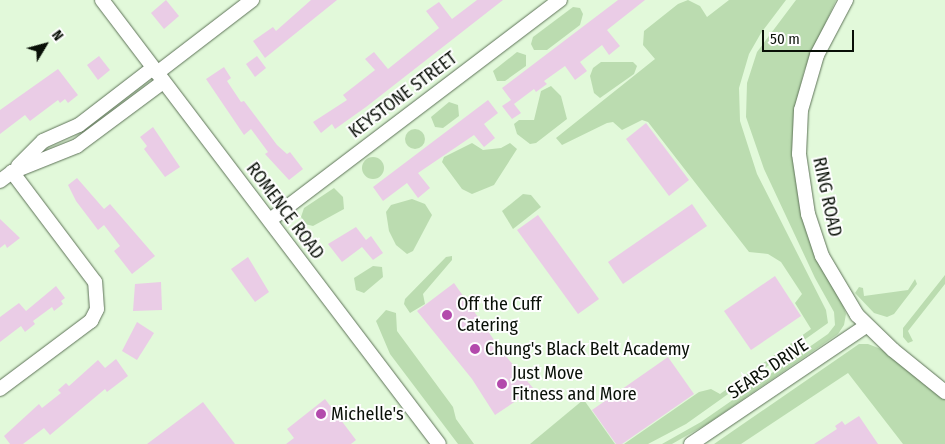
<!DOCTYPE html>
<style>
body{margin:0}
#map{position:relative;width:945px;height:444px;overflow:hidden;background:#e2f9da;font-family:"Fira Sans Condensed",sans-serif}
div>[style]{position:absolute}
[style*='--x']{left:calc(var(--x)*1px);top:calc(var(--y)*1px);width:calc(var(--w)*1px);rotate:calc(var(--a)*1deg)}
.green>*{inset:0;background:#bbdcb0}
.round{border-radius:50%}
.building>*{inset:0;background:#eacce6}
.roads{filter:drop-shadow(0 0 1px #5d7257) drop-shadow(0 0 1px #5d7257)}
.minor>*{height:14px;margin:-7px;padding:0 7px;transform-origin:7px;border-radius:7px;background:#fff}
.dots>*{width:14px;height:14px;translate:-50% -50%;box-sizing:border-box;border:2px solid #fefefe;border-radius:50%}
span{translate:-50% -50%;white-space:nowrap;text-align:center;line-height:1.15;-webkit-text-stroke:4px #fefefe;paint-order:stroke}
.street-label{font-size:18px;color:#091007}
.poi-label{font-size:18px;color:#091007}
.left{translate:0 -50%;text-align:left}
.north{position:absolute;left:20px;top:20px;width:50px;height:50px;-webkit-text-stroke:4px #fefefe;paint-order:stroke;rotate:53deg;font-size:14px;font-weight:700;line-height:20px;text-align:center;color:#091007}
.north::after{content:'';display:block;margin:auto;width:18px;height:22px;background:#091007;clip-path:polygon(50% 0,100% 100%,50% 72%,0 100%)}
.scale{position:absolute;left:762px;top:30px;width:92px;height:22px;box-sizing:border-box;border:2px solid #091007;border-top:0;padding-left:6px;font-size:15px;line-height:18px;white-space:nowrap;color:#091007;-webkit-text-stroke:4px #fefefe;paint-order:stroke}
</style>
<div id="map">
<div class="green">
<div style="clip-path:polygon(688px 0,700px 6px,707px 17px,729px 0,786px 0,761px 33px,749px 54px,739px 88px,740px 121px,757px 174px,826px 310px,828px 323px,686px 424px,648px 444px,624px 444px,699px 392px,711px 389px,720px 394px,811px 329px,795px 303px,802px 294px,781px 262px,768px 254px,749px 252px,648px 122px,642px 120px,622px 130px,613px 122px,607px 123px,562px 145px,556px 138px,655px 59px,643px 45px,644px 31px,678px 4px)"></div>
<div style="clip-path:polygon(796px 0,836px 0,804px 71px,797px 100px,793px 150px,802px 216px,841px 300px,846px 314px,844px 325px,838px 334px,707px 424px,672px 444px,662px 444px,701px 422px,828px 334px,835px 325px,834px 312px,815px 278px,764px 169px,746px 117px,747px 83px,757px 52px)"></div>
<div style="clip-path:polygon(573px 7px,580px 8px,583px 14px,580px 25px,547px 50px,534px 50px,531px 44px,533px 37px)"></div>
<div style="clip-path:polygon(517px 52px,526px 55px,526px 66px,505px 81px,497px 81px,493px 71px)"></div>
<div style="clip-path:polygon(601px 62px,633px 62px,637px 66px,634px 74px,600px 98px,594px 93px,590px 76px,593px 68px)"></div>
<div style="clip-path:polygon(551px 86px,561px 96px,567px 119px,536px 143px,530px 144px,517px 134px,514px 124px,519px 120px,534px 120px,541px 91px)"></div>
<div style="clip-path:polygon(449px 102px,458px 105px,459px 116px,443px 128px,435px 127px,431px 117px)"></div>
<div class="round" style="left:405px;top:129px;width:20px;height:20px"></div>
<div style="clip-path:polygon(472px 143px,483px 150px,501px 148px,510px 143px,517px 149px,494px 185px,472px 194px,462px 189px,442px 162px,444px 157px)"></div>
<div class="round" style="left:362px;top:157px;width:22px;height:22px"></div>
<div style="clip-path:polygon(334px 188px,343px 197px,344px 209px,313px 226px,305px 224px,301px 217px,304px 208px)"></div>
<div style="clip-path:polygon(523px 194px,531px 195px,541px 207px,513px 229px,502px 211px)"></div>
<div style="clip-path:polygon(412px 199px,425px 204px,432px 215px,413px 251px,407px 254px,396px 245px,389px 231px,386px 212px,391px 205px)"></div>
<div style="clip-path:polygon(452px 256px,452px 260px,423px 294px,425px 304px,410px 313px,404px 304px,405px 299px,446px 257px)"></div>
<div style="clip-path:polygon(373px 266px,382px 267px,383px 277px,364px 293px,356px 290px,354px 278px)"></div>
<div style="clip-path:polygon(945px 275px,945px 284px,908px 331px,913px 341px,908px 343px,903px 337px,903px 328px)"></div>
<div style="clip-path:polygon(915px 279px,917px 284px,894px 314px,887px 317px,874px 313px,855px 293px,859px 287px,863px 288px,864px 296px,908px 290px)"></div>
<div style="clip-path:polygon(386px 310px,396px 313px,397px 331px,453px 407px,456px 419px,474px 444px,458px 444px,390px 354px,376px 321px)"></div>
<div style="clip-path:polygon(859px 344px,868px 344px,881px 349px,945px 400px,945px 444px,903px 444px,848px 373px,741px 444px,714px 444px)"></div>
<div style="clip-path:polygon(584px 400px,615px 444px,530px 444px,583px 400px)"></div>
</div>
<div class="building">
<div style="clip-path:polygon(166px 0,179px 16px,164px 29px,151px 13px)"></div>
<div style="clip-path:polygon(311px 0,337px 0,265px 58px,253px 41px,273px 27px,276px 31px)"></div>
<div style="clip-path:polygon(477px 0,503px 0,366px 107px,335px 129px,332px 124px,321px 133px,313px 122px,347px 100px,343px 95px,375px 70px,365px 59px,374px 52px,388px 69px,439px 28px,426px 11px,439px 2px,452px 19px)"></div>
<div style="clip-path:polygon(618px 0,645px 0,607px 30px,620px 46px,609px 55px,602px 45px,580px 62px,587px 71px,575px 80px,565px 66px,544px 81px,547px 84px,536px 92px,534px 89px,514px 104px,521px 113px,512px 119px,502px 106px,511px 100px,502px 88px)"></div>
<div style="clip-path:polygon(99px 56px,110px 70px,98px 80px,87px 65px)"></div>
<div style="clip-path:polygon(257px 56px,266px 68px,255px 77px,246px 64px)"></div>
<div style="clip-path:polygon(224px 67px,231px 78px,227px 81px,241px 102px,244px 101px,277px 145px,287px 154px,290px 152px,303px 169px,289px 180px,265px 154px,268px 152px,251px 129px,244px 135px,206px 79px)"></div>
<div style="clip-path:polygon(58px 69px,78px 95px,68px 103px,65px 99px,60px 103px,58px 100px,30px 121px,25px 115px,0 134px,0 110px)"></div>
<div style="clip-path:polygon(488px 100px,498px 113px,484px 124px,495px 138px,484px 147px,474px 135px,418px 173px,430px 188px,418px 198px,407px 183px,383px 201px,373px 187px)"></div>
<div style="clip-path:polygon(646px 123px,689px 180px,669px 196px,626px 139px)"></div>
<div style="clip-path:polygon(153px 127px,180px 167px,165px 177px,144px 149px,147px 146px,140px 137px)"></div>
<div style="clip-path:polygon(77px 178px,104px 209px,110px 204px,155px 256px,132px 274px,114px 251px,120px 246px,104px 225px,98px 230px,76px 201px,68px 185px)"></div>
<div style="clip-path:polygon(692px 204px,707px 226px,623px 284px,608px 262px)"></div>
<div style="clip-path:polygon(538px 215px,599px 299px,578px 314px,517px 230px)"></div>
<div style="clip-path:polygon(0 219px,20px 238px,7px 248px,5px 244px,0 248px)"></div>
<div style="clip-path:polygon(356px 227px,366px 240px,371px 236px,383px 253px,373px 260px,362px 247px,342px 262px,328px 244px)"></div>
<div style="clip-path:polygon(248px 257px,269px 292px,255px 302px,231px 269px)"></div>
<div style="clip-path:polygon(775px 276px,801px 316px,751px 350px,724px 311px)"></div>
<div style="clip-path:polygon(161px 282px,162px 310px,133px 311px,135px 284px)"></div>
<div style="clip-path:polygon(454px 283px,504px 354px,534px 389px,495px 415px,472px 379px,417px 311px)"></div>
<div style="clip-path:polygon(56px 286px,65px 298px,61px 301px,63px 304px,54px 311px,52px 307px,33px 321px,35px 324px,25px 332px,21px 326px,0 342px,0 317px,19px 303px,26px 311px)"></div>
<div style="clip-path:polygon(137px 322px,154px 333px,137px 360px,122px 351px)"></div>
<div style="clip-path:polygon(668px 357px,694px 394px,622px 444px,616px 444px,592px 410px)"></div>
<div style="clip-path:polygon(116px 359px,128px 376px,107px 392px,105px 389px,50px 435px,44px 428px,23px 444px,10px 444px,4px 436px,39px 404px,42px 408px,61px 393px,58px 390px,66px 383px,69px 386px,98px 360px,105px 368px)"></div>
<div style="clip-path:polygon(325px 399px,356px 440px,351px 444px,286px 444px,294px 438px,287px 429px)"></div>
<div style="clip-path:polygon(203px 402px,235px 444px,147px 444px)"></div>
<div style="clip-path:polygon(859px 416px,878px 444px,814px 444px,837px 429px,835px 426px,842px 421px,845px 425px)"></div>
</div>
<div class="roads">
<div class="minor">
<div style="--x:102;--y:0;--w:557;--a:52.8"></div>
<div style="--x:846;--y:0;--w:62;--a:117.8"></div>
<div style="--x:817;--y:55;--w:57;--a:106.2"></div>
<div style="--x:801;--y:110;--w:44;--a:92.6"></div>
<div style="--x:799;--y:154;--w:61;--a:81.5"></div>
<div style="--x:808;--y:214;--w:44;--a:71.6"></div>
<div style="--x:822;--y:256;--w:69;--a:59.3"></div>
<div style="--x:857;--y:315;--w:50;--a:44.2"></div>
<div style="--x:893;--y:350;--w:67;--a:38.9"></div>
<div style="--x:157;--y:73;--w:120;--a:-37.5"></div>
<div style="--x:18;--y:166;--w:35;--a:-45"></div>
<div style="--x:43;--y:141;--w:39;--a:-24"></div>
<div style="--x:79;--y:125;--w:93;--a:-37.6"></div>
<div style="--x:0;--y:181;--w:15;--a:-37"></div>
<div style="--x:12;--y:172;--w:70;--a:-21.8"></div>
<div style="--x:77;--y:146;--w:107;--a:-36.7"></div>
<div style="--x:270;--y:220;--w:364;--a:-37.2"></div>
<div style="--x:0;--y:389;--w:114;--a:-36.8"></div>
<div style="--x:91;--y:321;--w:13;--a:-63"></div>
<div style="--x:97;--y:309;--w:27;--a:-94"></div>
<div style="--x:95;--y:282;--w:138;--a:-127"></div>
<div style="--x:691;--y:444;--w:211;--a:-34"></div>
</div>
</div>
<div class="dots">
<div style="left:447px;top:315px;background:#b34aac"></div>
<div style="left:475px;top:349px;background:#b34aac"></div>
<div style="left:502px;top:384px;background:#b34aac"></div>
<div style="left:321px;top:414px;background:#b34aac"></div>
</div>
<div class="street-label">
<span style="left:403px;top:95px;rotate:-37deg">KEYSTONE STREET</span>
<span style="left:827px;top:197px;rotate:78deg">RING ROAD</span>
<span style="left:285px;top:211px;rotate:53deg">ROMENCE ROAD</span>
<span style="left:768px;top:369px;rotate:-34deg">SEARS DRIVE</span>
</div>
<div class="poi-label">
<span class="left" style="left:457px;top:315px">Off the Cuff<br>Catering</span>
<span class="left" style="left:485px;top:349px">Chung's Black Belt Academy</span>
<span class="left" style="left:512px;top:384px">Just Move<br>Fitness and More</span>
<span class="left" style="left:331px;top:414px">Michelle's</span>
</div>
<div class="north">N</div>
<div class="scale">50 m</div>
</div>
